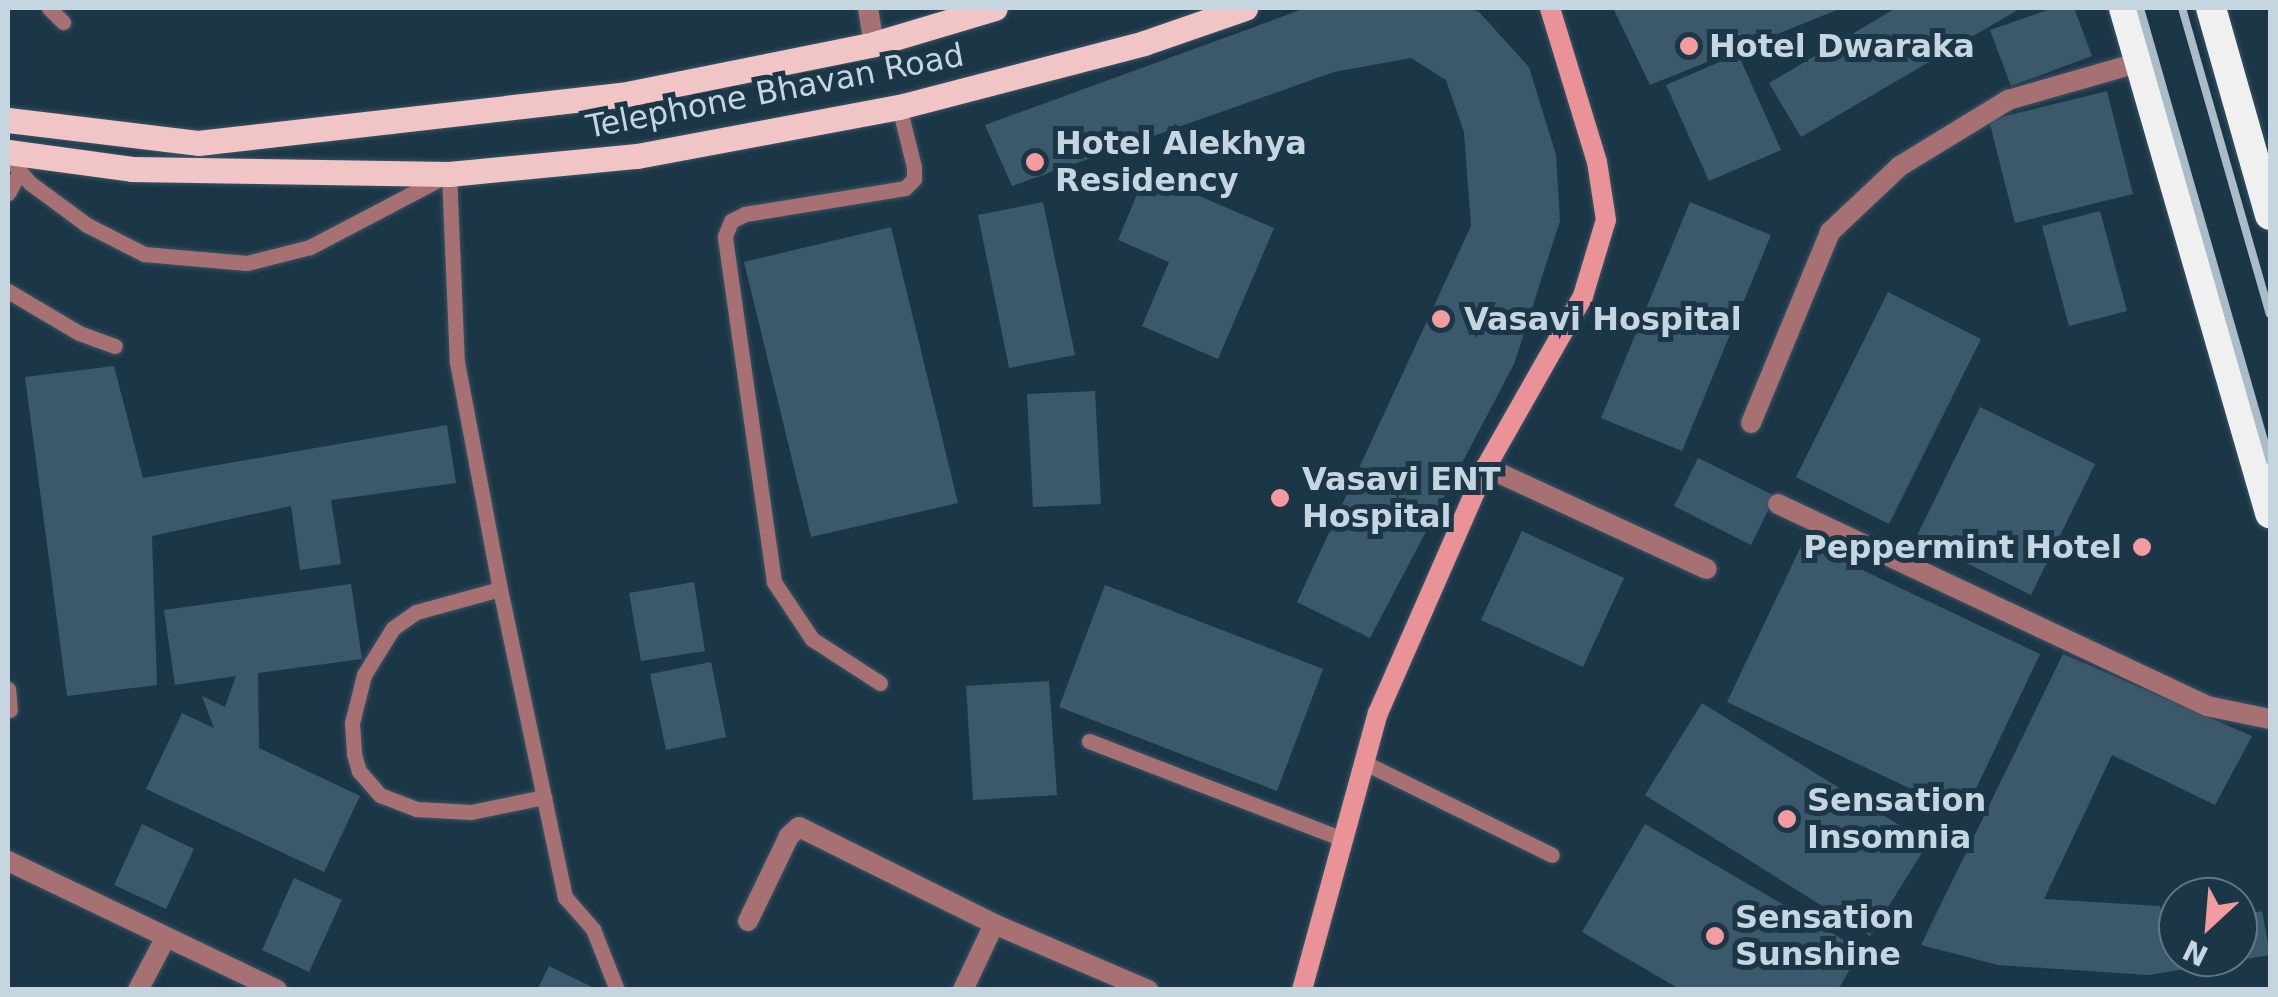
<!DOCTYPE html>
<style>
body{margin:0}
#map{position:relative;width:2278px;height:997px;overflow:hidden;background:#1b3747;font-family:"DejaVu Sans",sans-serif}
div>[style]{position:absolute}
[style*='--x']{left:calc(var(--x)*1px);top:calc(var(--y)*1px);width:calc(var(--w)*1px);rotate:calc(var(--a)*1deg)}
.building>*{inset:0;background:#3c596b}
.roads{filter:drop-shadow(0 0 2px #3a5463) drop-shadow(0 0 2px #3a5463)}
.lane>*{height:15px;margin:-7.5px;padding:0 7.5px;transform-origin:7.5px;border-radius:7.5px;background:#a77174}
.street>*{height:20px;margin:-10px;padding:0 10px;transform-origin:10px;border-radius:10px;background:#a77174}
.secondary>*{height:20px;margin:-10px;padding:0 10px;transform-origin:10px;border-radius:10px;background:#e99398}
.primary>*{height:25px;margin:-12.5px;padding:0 12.5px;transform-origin:12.5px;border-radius:12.5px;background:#f1c4c5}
.highway>*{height:30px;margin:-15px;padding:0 15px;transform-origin:15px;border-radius:15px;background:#f0f0f0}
.rail>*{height:8px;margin:-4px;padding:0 4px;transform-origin:4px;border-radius:4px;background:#aabcc7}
.dots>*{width:28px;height:28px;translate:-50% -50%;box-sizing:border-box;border:5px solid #1b3747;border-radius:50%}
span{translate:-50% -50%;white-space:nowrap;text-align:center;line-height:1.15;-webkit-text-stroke:10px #1b3747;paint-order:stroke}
.poi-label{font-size:32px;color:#c6d6e0;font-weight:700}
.left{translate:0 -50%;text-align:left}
.right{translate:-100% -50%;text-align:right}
.street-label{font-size:32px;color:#c6d6e0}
.frame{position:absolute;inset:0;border:10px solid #c6d6e0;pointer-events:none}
.north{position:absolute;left:2158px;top:877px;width:100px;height:100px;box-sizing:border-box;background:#1b3747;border:2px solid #5f7784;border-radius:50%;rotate:206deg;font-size:28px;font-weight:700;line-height:40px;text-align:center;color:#c6d6e0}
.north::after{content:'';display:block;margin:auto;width:35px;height:45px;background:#f49b9f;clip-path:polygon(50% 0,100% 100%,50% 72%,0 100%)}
</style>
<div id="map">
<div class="building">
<div style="clip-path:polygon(1306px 8px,1469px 8px,1479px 12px,1529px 67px,1556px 155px,1560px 221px,1514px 364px,1370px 638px,1297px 602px,1471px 226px,1464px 132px,1446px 80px,1411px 58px,1334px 72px,1012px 186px,985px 125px)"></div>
<div style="clip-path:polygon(1613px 8px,1842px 8px,1650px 85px)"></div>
<div style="clip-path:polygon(1896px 8px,2021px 8px,1801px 137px,1769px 83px)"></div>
<div style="clip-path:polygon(2053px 8px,2074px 8px,2092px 56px,2011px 86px,1990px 30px)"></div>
<div style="clip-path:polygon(1738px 54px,1781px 150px,1709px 181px,1666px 85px)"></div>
<div style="clip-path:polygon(2107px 91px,2133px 194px,2015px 223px,1989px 120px)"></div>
<div style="clip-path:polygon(1146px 173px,1274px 228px,1218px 359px,1142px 326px,1169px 262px,1118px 240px)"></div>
<div style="clip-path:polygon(1043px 202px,1075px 355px,1009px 368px,978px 215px)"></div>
<div style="clip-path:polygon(1690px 202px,1771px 235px,1682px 451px,1601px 418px)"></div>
<div style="clip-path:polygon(2100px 211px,2127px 311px,2069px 326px,2042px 226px)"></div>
<div style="clip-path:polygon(891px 227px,958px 503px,811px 537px,744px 262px)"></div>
<div style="clip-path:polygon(1888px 292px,1981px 339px,1889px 524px,1796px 477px)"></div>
<div style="clip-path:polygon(114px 366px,143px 478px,447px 425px,456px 483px,331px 500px,341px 564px,300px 570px,291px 506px,152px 536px,157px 685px,67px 696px,25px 377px)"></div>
<div style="clip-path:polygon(1095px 391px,1101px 504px,1033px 507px,1027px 394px)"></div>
<div style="clip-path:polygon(1980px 407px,2095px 464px,2031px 595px,1916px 538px)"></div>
<div style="clip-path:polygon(1698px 458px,1775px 496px,1751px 545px,1674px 506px)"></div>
<div style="clip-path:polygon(1522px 531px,1624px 578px,1583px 667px,1481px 620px)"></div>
<div style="clip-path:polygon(1803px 542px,2040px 654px,1964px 814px,1727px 702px)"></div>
<div style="clip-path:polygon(694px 582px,705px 651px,641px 661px,629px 593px)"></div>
<div style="clip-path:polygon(351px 584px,362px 659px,258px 673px,259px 748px,360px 796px,324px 872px,146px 789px,182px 713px,214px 728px,202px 696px,225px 707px,236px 676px,175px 685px,164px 610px)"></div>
<div style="clip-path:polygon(1105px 585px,1323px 669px,1277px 791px,1059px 707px)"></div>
<div style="clip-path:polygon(2063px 654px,2252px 736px,2215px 805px,2112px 755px,2044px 899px,2160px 906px,2167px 928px,2178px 926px,2178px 957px,2238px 957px,2238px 916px,2262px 911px,2270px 955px,2149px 975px,1998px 965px,1921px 945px)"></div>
<div style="clip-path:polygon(711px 662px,726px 737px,666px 750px,650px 674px)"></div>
<div style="clip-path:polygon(1049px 681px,1057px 795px,973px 800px,966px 686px)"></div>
<div style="clip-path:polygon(1702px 703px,1928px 843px,1870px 936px,1645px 795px)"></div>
<div style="clip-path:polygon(142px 824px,194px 849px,166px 909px,114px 885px)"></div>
<div style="clip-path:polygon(1645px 824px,1861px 950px,1838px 990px,1681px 990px,1582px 932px)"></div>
<div style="clip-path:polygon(294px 878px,342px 900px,309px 972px,262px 950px)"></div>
<div style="clip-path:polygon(549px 966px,598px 990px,537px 990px)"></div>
</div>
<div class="roads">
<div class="lane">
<div style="--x:49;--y:8;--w:20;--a:45"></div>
<div style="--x:8;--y:157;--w:34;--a:50"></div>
<div style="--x:30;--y:183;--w:71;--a:36.4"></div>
<div style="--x:87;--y:225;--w:64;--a:27"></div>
<div style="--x:144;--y:254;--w:103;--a:5"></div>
<div style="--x:247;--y:263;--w:65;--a:-14.3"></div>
<div style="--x:310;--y:247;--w:157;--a:-27.7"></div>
<div style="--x:449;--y:174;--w:188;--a:87.6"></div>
<div style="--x:457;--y:362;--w:231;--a:79.3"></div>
<div style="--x:500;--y:589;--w:315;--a:78.1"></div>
<div style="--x:565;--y:897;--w:43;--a:48.8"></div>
<div style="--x:593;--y:929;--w:66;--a:68.5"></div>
<div style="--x:8;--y:193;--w:25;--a:-61"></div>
<div style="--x:8;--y:291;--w:82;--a:30.6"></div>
<div style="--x:79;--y:333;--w:38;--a:20"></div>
<div style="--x:500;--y:589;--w:87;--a:164.7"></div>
<div style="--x:416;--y:612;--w:28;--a:145"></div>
<div style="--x:393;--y:628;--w:55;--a:121.7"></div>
<div style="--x:364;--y:675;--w:49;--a:104"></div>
<div style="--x:352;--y:723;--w:31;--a:86"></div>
<div style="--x:354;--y:754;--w:18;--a:74"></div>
<div style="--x:359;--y:771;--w:32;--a:49"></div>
<div style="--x:380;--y:795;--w:39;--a:21"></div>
<div style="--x:416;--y:809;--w:55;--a:3.1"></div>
<div style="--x:471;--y:812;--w:75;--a:-11.6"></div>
<div style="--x:880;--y:683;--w:81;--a:-147.1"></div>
<div style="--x:812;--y:639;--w:69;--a:-123.7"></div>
<div style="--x:774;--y:582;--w:349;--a:-98.1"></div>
<div style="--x:725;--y:236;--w:16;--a:-68"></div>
<div style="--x:731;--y:221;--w:16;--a:-27"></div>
<div style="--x:745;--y:214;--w:162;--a:-9.2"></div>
<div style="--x:905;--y:188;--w:13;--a:-45"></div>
<div style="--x:914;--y:179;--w:12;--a:-90"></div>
<div style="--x:914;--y:167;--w:62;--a:-104"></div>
<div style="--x:8;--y:689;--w:21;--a:85"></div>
<div style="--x:1089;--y:741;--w:272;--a:21.1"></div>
<div style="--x:1365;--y:763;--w:208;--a:26.2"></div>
</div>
<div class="street">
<div style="--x:868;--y:8;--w:36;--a:81"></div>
<div style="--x:1751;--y:423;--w:207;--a:-67.5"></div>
<div style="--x:1830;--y:232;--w:96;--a:-43.3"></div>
<div style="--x:1900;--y:166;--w:127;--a:-31.4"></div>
<div style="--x:2008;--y:100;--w:134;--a:-16"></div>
<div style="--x:1486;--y:467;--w:243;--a:24.8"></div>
<div style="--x:1778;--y:504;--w:474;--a:25.2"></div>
<div style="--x:2207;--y:706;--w:64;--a:11.7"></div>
<div style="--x:8;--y:861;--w:298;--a:25.6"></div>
<div style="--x:748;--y:921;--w:94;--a:-64.2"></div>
<div style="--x:789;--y:836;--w:13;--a:-42"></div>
<div style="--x:799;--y:827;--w:218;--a:26.4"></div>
<div style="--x:994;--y:924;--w:168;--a:23.2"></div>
<div style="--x:138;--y:990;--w:58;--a:-62.1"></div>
<div style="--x:963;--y:990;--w:73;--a:-64.8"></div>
</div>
<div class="secondary">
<div style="--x:1302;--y:990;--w:287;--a:-74.7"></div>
<div style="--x:1378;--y:713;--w:269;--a:-66.3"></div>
<div style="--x:1486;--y:467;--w:197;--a:-60.4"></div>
<div style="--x:1583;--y:296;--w:79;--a:-73.2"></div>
<div style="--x:1606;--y:220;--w:59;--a:-98.8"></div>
<div style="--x:1597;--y:162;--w:161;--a:-107"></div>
</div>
<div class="primary">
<div style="--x:8;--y:120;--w:191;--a:6.9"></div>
<div style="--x:198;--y:143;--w:427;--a:-6.5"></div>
<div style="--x:622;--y:95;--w:257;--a:-11.4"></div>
<div style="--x:874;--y:44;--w:126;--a:-16.6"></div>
<div style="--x:8;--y:152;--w:125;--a:7.8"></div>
<div style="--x:132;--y:169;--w:317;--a:0.9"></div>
<div style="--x:449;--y:174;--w:189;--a:-5.5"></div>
<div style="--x:637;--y:156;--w:267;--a:-10.6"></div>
<div style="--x:899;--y:107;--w:253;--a:-14.6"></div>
<div style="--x:1144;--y:43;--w:107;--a:-19.1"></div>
</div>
<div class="highway">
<div style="--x:2124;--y:8;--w:526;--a:73.87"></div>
<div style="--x:2211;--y:8;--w:215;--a:74.1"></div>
</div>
</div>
<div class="rail">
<div style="--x:2140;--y:8;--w:471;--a:74"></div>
<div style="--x:2182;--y:8;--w:318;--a:74"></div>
</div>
<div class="dots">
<div style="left:1689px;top:46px;background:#f49b9f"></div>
<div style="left:1035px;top:162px;background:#f49b9f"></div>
<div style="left:1441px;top:319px;background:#f49b9f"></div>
<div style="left:1280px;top:498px;background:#f49b9f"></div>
<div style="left:2142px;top:547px;background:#f49b9f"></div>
<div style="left:1787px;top:819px;background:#f49b9f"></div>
<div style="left:1715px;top:936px;background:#f49b9f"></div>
</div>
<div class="poi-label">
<span class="left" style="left:1709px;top:46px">Hotel Dwaraka</span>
<span class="left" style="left:1055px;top:162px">Hotel Alekhya<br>Residency</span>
<span class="left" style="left:1464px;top:319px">Vasavi Hospital</span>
<span class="left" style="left:1302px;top:498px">Vasavi ENT<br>Hospital</span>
<span class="right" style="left:2122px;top:547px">Peppermint Hotel</span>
<span class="left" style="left:1807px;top:819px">Sensation<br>Insomnia</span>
<span class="left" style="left:1735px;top:936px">Sensation<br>Sunshine</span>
</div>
<div class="street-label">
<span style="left:775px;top:91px;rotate:-11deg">Telephone Bhavan Road</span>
</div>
<div class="frame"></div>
<div class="north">N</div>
</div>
